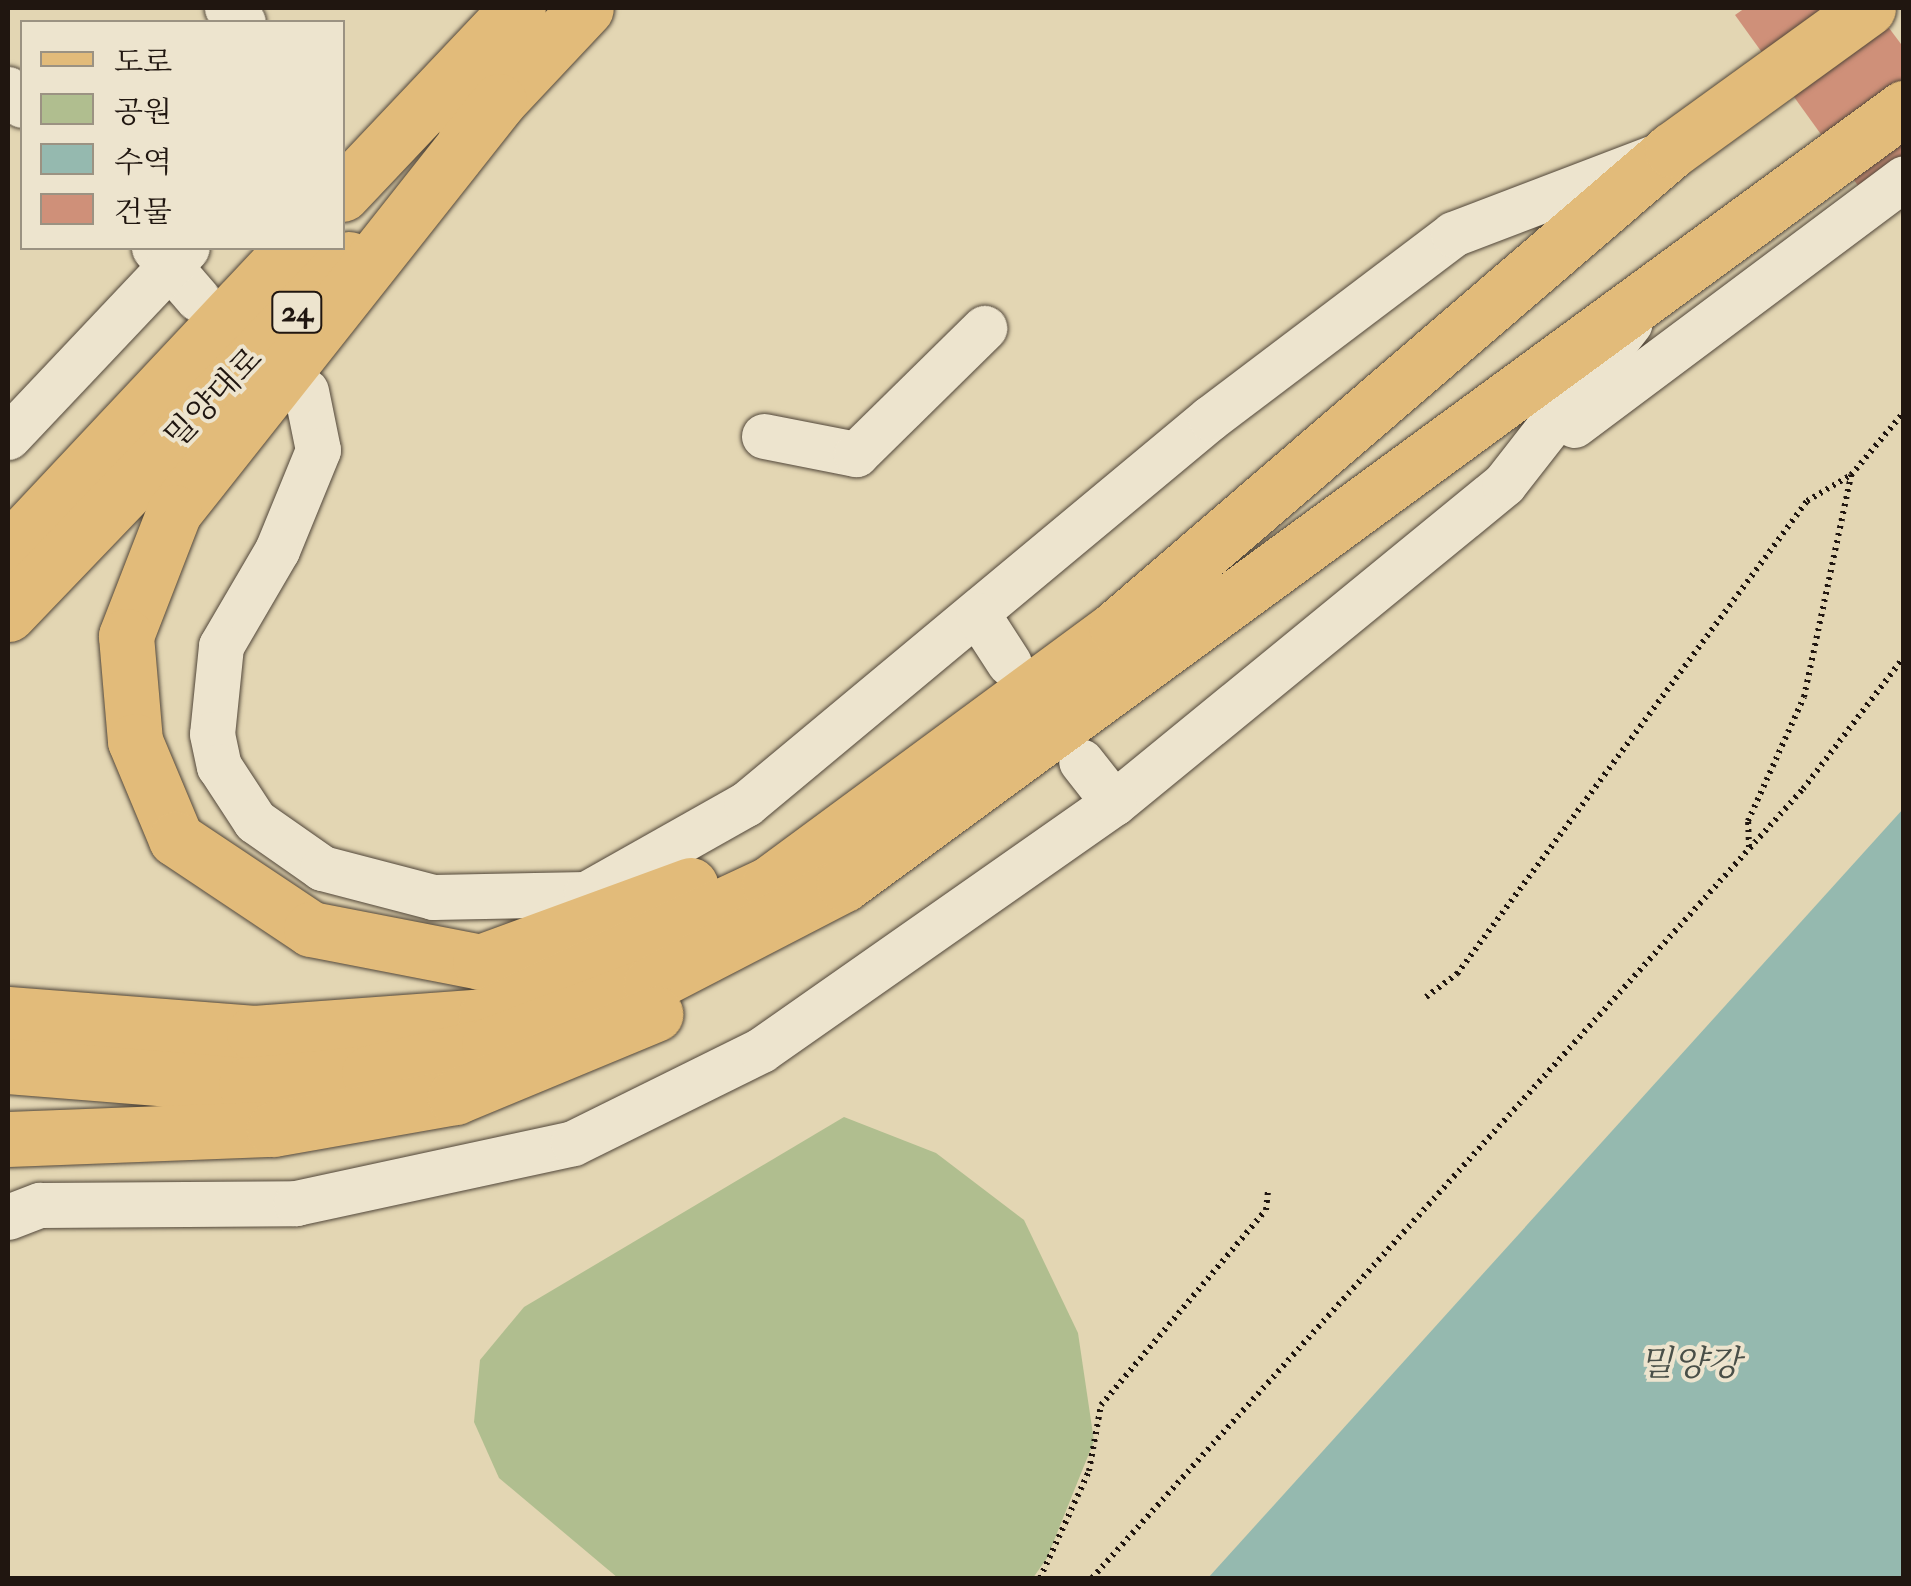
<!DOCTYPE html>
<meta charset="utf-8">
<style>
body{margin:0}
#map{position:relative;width:1911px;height:1586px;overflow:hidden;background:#e3d6b3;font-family:"IM FELL Double Pica","Noto Serif KR",serif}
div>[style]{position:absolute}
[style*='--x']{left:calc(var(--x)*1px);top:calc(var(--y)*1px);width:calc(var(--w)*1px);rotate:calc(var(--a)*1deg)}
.green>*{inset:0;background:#b0be8f}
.water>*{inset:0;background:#95b9af}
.building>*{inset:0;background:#cf9079}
.path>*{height:6px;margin-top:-3px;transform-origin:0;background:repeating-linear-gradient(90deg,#201610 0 2.5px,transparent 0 7.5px)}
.roads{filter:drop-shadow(0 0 2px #514639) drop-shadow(0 0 2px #514639)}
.minor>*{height:45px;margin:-22.5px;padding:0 22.5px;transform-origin:22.5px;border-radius:22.5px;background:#ede4ce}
.major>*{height:55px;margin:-27.5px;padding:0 27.5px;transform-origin:27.5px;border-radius:27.5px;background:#e2bb7a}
.highway>*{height:55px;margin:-27.5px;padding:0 27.5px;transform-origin:27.5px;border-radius:27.5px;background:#e2bb7a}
span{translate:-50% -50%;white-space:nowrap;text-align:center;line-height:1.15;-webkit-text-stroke:8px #ede4ce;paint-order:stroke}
.shield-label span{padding:2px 8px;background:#ede4ce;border:2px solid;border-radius:8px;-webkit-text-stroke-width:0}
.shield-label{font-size:30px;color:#201610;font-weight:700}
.street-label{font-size:32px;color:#201610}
.water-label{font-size:35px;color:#494f48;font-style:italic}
.frame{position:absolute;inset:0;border:10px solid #201610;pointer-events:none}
.legend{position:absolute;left:20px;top:20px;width:325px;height:230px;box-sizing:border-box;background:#ede4ce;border:2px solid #9b9282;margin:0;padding:12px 18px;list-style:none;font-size:30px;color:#201610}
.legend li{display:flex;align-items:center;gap:20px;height:50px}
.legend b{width:50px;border:2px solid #9b9282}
</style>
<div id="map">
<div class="green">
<div style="clip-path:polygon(844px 1117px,936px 1153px,1024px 1220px,1078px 1333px,1094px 1441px,1047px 1558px,1033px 1578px,618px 1578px,499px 1478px,474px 1422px,480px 1360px,524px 1307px)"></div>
</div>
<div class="water">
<div style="clip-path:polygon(1903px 809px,1903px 1578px,1208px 1578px)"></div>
</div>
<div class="building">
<div style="clip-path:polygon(1745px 8px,1874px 8px,1904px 48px,1904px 155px,1859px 187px,1735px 15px)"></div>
</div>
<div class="path">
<div style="--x:1749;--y:847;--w:26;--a:-92"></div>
<div style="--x:1748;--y:821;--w:136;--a:-65.7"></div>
<div style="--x:1804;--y:697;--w:227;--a:-78"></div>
<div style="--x:1426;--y:997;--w:39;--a:-37"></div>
<div style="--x:1457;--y:974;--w:588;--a:-53.5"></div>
<div style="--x:1807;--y:501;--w:51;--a:-30.6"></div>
<div style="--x:1851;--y:475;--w:82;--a:-49.9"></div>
<div style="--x:1040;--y:1578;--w:118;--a:-65.4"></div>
<div style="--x:1089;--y:1471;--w:67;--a:-79.7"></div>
<div style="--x:1101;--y:1405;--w:255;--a:-49.8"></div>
<div style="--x:1266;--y:1210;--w:20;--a:-84"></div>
<div style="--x:1092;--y:1578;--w:1062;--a:-47.98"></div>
<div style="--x:1803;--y:789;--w:166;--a:-52.6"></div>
</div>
<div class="roads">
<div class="minor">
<div style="--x:227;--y:8;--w:21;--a:41"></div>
<div style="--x:8;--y:89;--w:21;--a:49"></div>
<div style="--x:154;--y:248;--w:67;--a:49.2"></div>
<div style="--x:306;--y:391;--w:60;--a:78.5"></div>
<div style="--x:318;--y:450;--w:108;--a:112.3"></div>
<div style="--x:277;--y:550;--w:111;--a:120.3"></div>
<div style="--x:221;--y:646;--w:88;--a:95.8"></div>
<div style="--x:212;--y:734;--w:33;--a:78"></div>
<div style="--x:219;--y:766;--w:66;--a:56.8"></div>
<div style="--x:255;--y:821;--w:82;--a:35"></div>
<div style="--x:322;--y:868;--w:115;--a:14.6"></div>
<div style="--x:433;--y:897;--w:153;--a:-1.1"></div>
<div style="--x:586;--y:894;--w:184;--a:-29.4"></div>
<div style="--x:746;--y:804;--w:604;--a:-39.76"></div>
<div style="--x:1210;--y:418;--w:305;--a:-37.1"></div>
<div style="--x:1453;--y:234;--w:213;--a:-20.9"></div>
<div style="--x:1574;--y:425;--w:412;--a:-36.8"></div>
<div style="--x:764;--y:436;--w:94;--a:11.1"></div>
<div style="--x:856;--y:454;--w:180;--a:-44.5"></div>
<div style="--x:8;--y:437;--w:260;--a:-46.6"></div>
<div style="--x:978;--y:615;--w:57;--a:57.1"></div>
<div style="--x:1114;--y:803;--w:504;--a:-39.28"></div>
<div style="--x:1504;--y:484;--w:204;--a:-52"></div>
<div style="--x:8;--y:1217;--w:34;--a:-21"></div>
<div style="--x:40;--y:1205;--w:256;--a:-0.4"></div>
<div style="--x:296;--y:1203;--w:283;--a:-12.2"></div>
<div style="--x:573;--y:1143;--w:210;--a:-26.3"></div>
<div style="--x:761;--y:1050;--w:431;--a:-35"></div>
<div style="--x:1114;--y:803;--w:53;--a:-128.2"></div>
</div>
<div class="major">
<div style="--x:466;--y:136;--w:175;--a:-46.8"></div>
<div style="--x:342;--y:194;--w:256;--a:-46.6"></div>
<div style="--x:8;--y:551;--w:416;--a:-46.8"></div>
<div style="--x:8;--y:614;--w:492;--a:-46.2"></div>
</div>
<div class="highway">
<div style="--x:499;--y:101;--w:524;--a:128.34"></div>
<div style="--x:174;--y:512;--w:133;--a:111.2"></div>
<div style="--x:126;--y:636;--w:105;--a:85.1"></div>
<div style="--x:135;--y:741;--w:106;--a:67.3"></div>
<div style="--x:176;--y:839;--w:162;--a:33.7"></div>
<div style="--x:311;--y:929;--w:172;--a:11"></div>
<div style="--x:480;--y:962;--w:224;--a:-20.1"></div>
<div style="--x:8;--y:1014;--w:247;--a:4.4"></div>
<div style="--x:254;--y:1033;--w:233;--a:-4.2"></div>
<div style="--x:486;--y:1016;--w:312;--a:-25"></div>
<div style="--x:769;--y:884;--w:433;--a:-36.4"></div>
<div style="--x:1117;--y:627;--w:732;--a:-40.68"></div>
<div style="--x:1672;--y:150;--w:242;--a:-35.9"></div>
<div style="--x:8;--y:1066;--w:239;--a:4.6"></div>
<div style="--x:246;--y:1085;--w:124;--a:-5.6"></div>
<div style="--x:369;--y:1073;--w:123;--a:-13.1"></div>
<div style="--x:489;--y:1045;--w:173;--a:-20.6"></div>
<div style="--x:651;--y:984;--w:217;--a:-27.4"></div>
<div style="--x:844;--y:884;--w:1314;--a:-36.21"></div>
<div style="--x:8;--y:1139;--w:266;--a:-2.2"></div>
<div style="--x:274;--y:1129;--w:184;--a:-10"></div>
<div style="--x:455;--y:1097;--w:217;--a:-22.5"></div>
</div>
</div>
<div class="shield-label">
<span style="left:297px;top:312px">24</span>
</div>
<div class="street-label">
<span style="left:214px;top:398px;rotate:-46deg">밀양대로</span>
</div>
<div class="water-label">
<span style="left:1690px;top:1364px">밀양강</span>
</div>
<div class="frame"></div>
<ul class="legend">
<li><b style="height:12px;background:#e2bb7a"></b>도로</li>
<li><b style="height:28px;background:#b0be8f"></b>공원</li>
<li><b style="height:28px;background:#95b9af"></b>수역</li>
<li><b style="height:28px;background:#cf9079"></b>건물</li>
</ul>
</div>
